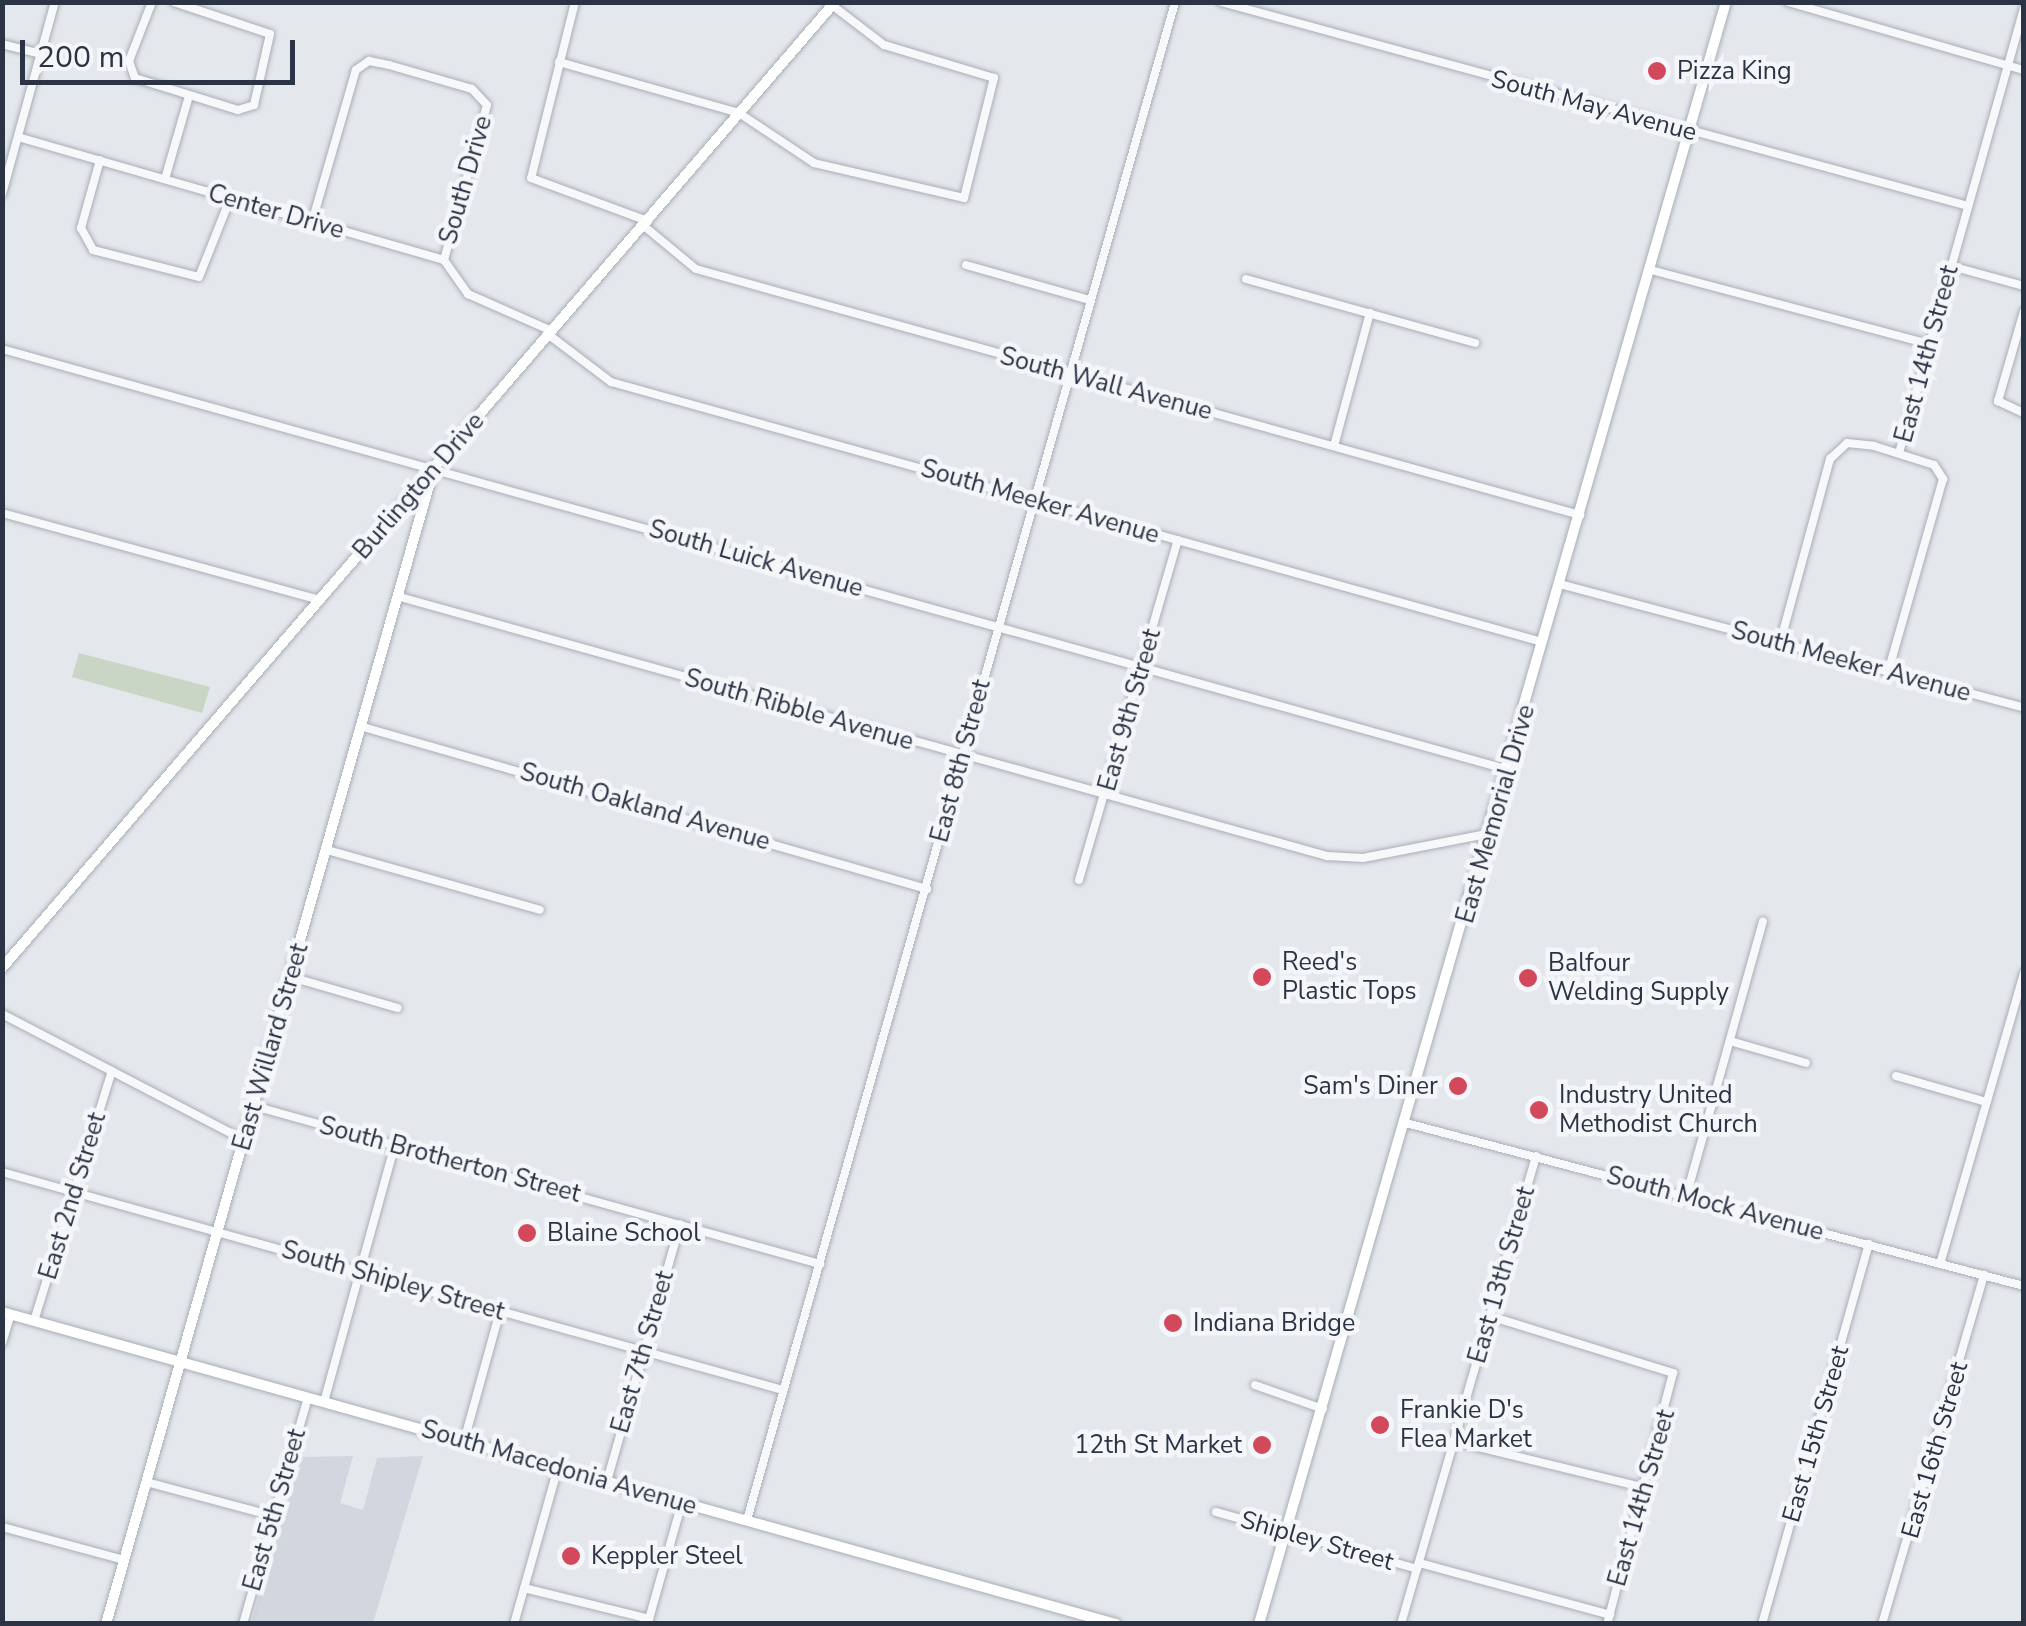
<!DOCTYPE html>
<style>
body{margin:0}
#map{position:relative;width:2026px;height:1626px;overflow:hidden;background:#e4e7ec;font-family:"Nunito Sans",sans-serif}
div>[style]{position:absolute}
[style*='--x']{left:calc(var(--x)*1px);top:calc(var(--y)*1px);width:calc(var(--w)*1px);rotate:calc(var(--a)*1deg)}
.built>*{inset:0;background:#d2d6de}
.green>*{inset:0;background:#c9d6c5}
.roads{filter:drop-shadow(0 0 2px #a9aeb7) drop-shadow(0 0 2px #a9aeb7)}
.street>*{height:8px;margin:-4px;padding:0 4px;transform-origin:4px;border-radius:4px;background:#f7f8fa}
.secondary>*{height:10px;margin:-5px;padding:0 5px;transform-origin:5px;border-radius:5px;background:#fff}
.dots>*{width:28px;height:28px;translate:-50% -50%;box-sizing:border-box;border:5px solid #f4f6f9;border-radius:50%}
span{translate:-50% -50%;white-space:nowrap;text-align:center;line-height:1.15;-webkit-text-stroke:9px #f4f6f9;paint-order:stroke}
.poi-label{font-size:25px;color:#2b3445}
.left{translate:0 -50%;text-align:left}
.right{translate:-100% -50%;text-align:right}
.street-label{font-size:25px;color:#2b3445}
.frame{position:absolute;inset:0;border:5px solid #2b3445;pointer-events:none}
.scale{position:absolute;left:20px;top:40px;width:275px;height:45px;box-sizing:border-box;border:5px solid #2b3445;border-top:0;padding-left:12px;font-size:30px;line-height:35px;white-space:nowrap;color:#2b3445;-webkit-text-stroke:8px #f4f6f9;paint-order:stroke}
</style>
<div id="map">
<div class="built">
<div style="clip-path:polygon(353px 1456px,340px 1503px,363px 1510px,377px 1458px,423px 1456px,373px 1623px,251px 1623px,301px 1457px)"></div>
</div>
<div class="green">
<div style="clip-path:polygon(79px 653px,210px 687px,202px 713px,72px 677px)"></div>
</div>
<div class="roads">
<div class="street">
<div style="--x:152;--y:2;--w:63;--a:111.3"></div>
<div style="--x:129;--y:61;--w:18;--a:71"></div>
<div style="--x:135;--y:78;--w:108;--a:17.3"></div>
<div style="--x:238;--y:110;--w:17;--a:-17"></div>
<div style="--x:254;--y:105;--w:73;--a:-77.3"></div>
<div style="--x:270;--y:34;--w:101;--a:-161.6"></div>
<div style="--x:575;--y:2;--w:181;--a:104"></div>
<div style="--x:531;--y:178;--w:125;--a:20.2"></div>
<div style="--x:1221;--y:2;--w:774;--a:15.27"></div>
<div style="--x:1788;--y:2;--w:246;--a:16.1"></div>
<div style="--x:2;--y:44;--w:40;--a:14.4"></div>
<div style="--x:559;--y:62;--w:187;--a:15.8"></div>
<div style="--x:739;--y:113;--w:90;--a:33.7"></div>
<div style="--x:814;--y:163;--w:154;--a:13.1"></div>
<div style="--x:964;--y:198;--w:124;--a:-76"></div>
<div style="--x:994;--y:78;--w:115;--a:-163.3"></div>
<div style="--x:884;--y:45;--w:71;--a:-142.5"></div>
<div style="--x:18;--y:137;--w:443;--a:16.1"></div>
<div style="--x:444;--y:260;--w:42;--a:54.8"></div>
<div style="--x:468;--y:294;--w:92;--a:23.8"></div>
<div style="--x:100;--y:160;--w:71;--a:105.6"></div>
<div style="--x:81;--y:228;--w:25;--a:61"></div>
<div style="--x:93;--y:250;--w:109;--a:14.3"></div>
<div style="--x:199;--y:277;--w:84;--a:-68.3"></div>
<div style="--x:165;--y:179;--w:86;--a:-73.9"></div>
<div style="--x:2;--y:194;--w:199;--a:-74.6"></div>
<div style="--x:312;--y:222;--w:158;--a:-73.9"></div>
<div style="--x:356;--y:70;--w:16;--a:-35"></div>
<div style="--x:369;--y:61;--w:20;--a:11"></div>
<div style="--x:389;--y:65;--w:86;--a:16.1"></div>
<div style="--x:472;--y:89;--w:22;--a:47"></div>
<div style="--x:487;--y:105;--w:161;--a:105.5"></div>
<div style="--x:644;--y:226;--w:67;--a:39.6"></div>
<div style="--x:696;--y:269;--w:918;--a:15.55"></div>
<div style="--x:966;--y:265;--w:129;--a:15.8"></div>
<div style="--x:1951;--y:266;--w:76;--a:15.3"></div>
<div style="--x:1651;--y:270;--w:289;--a:14.9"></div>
<div style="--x:1246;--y:279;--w:238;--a:15.6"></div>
<div style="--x:2024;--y:311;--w:94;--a:106.1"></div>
<div style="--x:1998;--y:401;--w:29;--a:25"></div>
<div style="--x:549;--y:335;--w:78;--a:37.2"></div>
<div style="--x:611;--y:382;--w:967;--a:15.6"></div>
<div style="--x:2;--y:349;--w:1565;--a:15.61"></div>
<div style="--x:1334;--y:446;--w:138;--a:-74.9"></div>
<div style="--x:1899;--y:453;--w:461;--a:-74.3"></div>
<div style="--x:2;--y:513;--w:329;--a:15.3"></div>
<div style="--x:1563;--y:585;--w:477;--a:14.9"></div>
<div style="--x:400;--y:597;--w:963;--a:15.61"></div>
<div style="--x:1327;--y:856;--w:36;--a:3"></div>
<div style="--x:1363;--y:858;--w:126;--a:-11"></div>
<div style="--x:1780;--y:643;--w:191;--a:-74.8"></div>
<div style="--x:1830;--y:459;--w:23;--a:-43"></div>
<div style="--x:1847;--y:443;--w:27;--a:6"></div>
<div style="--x:1874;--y:446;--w:63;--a:17.6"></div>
<div style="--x:1934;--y:465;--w:17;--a:57"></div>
<div style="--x:1943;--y:479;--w:201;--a:105.9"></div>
<div style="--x:363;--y:727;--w:587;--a:16.03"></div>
<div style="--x:327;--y:850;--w:221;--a:15.7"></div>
<div style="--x:1079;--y:880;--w:354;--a:-73.8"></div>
<div style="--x:291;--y:977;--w:111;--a:16.2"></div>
<div style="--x:2;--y:1014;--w:273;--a:27.5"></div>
<div style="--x:1730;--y:1041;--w:79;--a:16.1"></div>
<div style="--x:1896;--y:1076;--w:94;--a:16.1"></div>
<div style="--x:254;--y:1106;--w:588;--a:15.6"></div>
<div style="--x:1406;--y:1123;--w:639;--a:14.78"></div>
<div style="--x:2;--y:1172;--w:811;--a:15.6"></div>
<div style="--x:1686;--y:1197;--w:286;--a:-74.4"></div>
<div style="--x:1940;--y:1264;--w:303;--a:-73.9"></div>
<div style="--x:1490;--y:1316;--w:192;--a:17.3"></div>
<div style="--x:1673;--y:1373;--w:260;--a:104.7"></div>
<div style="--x:34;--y:1321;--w:262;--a:-72.7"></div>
<div style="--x:2;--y:1343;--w:30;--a:-73"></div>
<div style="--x:1255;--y:1385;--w:72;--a:19.4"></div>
<div style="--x:324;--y:1402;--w:267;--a:-74.6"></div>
<div style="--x:464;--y:1441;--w:135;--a:-74.5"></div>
<div style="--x:1454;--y:1441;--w:197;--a:13.8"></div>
<div style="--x:607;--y:1481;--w:267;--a:-74.1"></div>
<div style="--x:146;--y:1482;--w:131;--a:15"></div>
<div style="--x:1216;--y:1512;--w:209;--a:15.8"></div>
<div style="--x:747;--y:1520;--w:1577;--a:-74.25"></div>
<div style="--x:2;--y:1527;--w:126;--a:15.1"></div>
<div style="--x:1419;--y:1563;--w:198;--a:15.2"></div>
<div style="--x:524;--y:1588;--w:129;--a:13.9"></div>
<div style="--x:649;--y:1619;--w:122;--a:-74.2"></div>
<div style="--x:243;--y:1624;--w:236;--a:-74"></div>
<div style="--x:514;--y:1624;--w:163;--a:-74.3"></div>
<div style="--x:1401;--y:1624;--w:487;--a:-73.9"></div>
<div style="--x:1762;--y:1624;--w:395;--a:-74.3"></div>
<div style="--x:1882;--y:1624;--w:364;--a:-73.7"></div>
</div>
<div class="secondary">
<div style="--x:2;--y:968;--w:1276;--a:-49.23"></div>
<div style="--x:2;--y:1312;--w:1157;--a:15.65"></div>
<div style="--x:106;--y:1624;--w:1194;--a:-74.16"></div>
<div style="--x:1259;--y:1624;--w:1688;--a:-73.94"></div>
</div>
</div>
<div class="dots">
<div style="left:1657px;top:71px;background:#d1495b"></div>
<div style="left:1262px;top:977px;background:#d1495b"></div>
<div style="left:1528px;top:978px;background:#d1495b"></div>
<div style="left:1458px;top:1086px;background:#d1495b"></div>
<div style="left:1539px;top:1110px;background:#d1495b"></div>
<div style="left:527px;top:1233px;background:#d1495b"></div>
<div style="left:1173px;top:1323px;background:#d1495b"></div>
<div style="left:1380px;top:1425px;background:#d1495b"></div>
<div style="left:1262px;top:1445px;background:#d1495b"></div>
<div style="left:571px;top:1556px;background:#d1495b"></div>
</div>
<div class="poi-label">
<span class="left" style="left:1677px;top:71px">Pizza King</span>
<span class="left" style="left:1282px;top:977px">Reed's<br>Plastic Tops</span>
<span class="left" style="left:1548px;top:978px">Balfour<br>Welding Supply</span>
<span class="right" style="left:1438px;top:1086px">Sam's Diner</span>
<span class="left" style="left:1559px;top:1110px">Industry United<br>Methodist Church</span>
<span class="left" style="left:547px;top:1233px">Blaine School</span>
<span class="left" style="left:1193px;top:1323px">Indiana Bridge</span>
<span class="left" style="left:1400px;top:1425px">Frankie D's<br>Flea Market</span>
<span class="right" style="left:1242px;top:1445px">12th St Market</span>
<span class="left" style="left:591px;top:1556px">Keppler Steel</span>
</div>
<div class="street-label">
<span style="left:1594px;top:106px;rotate:15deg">South May Avenue</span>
<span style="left:466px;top:180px;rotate:-74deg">South Drive</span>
<span style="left:276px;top:212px;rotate:16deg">Center Drive</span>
<span style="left:1927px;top:354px;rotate:-75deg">East 14th Street</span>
<span style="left:1106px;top:384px;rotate:15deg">South Wall Avenue</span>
<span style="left:419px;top:486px;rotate:-49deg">Burlington Drive</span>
<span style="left:1040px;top:502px;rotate:16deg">South Meeker Avenue</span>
<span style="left:756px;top:559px;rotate:16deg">South Luick Avenue</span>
<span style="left:1851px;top:662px;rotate:15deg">South Meeker Avenue</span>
<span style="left:799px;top:710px;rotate:16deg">South Ribble Avenue</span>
<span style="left:1130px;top:710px;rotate:-74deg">East 9th Street</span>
<span style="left:961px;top:761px;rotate:-75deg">East 8th Street</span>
<span style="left:645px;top:807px;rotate:16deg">South Oakland Avenue</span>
<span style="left:1496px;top:814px;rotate:-74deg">East Memorial Drive</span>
<span style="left:271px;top:1047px;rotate:-74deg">East Willard Street</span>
<span style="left:450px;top:1160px;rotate:15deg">South Brotherton Street</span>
<span style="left:73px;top:1196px;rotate:-73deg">East 2nd Street</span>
<span style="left:1715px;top:1204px;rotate:15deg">South Mock Avenue</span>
<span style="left:1502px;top:1275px;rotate:-74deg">East 13th Street</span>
<span style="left:393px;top:1281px;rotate:16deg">South Shipley Street</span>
<span style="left:643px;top:1352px;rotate:-74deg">East 7th Street</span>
<span style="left:1816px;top:1434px;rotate:-74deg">East 15th Street</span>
<span style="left:1935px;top:1450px;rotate:-74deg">East 16th Street</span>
<span style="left:559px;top:1468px;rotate:16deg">South Macedonia Avenue</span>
<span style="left:1642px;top:1498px;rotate:-74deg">East 14th Street</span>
<span style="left:275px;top:1510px;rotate:-74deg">East 5th Street</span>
<span style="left:1317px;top:1541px;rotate:16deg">Shipley Street</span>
</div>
<div class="frame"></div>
<div class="scale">200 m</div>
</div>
